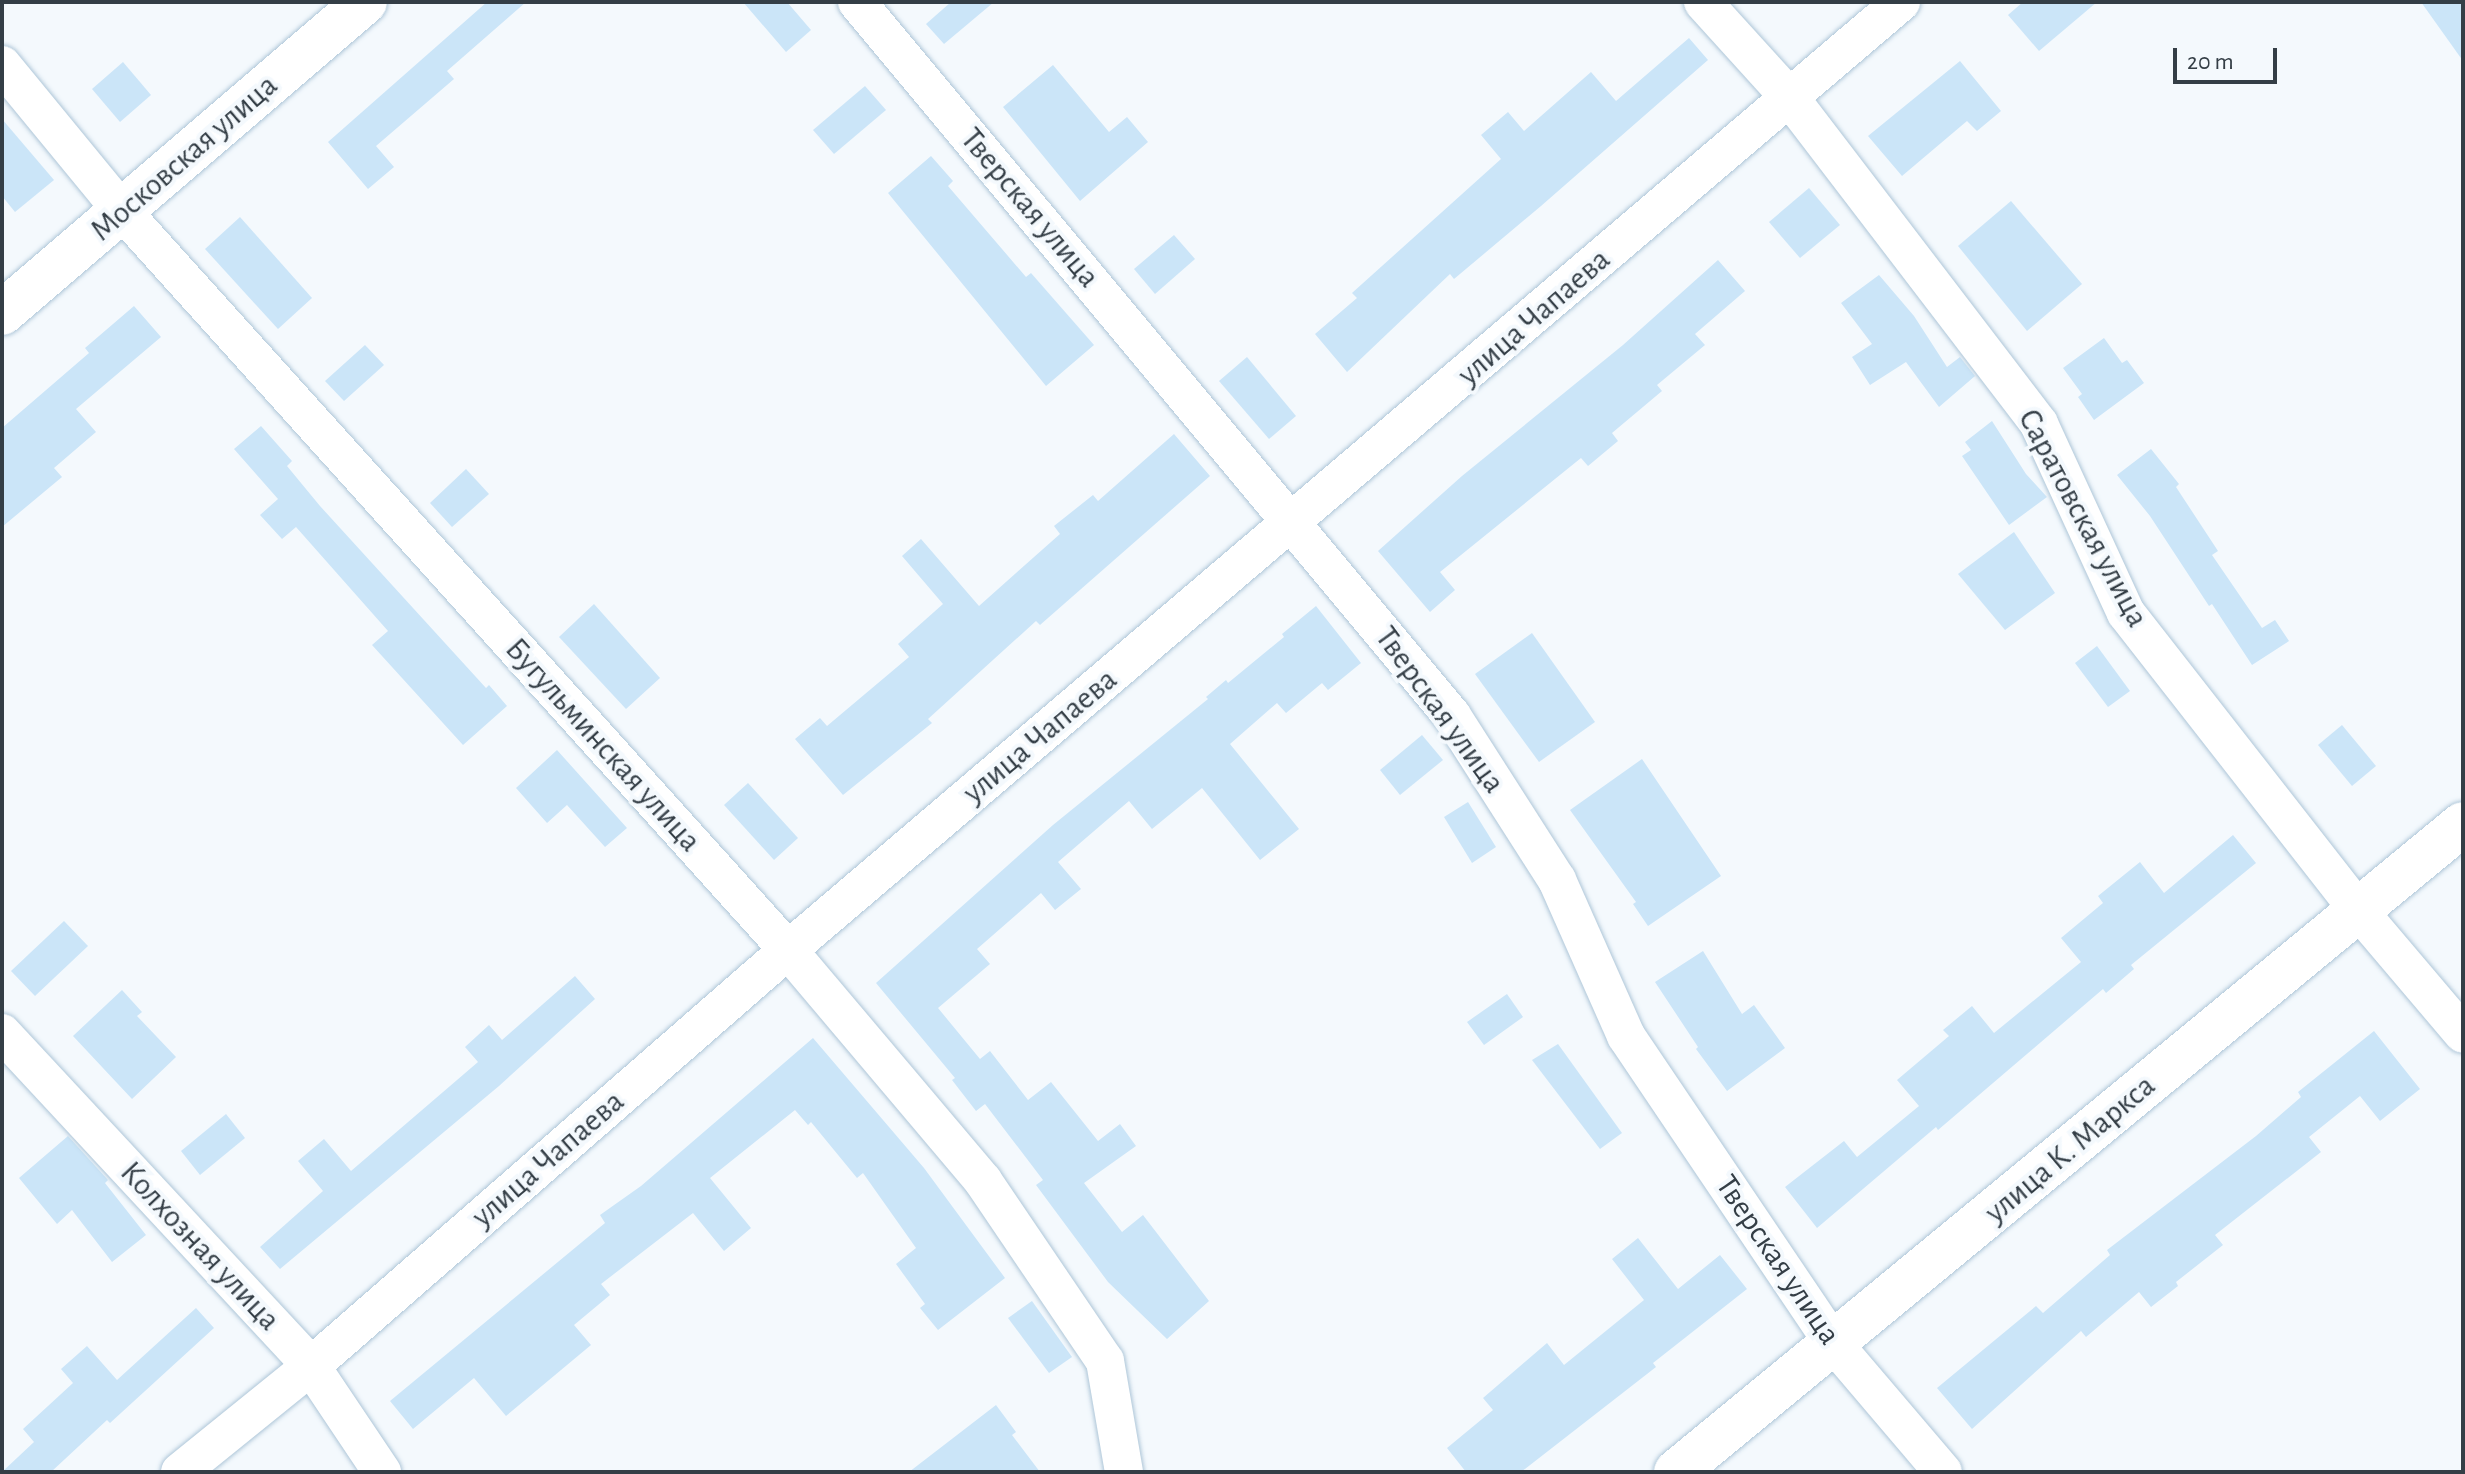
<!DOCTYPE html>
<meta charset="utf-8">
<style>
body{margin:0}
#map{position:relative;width:2465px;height:1474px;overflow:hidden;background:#f4f9fd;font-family:"Alegreya Sans",sans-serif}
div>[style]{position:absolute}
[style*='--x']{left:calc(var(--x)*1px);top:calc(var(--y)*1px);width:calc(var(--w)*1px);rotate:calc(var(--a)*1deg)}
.building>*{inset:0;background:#cbe5f8}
.roads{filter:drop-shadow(0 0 2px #aec6d8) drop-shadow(0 0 2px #aec6d8)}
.minor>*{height:38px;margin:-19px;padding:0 19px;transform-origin:19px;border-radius:19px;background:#fff}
.tertiary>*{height:44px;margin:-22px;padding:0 22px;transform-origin:22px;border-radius:22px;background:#fff}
.secondary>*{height:44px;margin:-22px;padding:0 22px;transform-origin:22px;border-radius:22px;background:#fff}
span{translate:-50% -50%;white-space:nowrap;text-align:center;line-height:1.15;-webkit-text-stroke:8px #f4f9fd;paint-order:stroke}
.street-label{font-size:32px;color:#343e46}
.frame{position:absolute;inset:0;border:4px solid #343e46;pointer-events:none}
.scale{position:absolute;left:2173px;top:48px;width:104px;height:36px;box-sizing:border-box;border:4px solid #343e46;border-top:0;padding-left:10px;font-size:24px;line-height:28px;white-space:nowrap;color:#343e46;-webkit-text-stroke:6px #f4f9fd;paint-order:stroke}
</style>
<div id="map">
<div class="building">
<div style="clip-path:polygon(487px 2px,526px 2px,447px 71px,454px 79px,376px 146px,394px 167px,368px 189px,328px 142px)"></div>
<div style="clip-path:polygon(743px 2px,787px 2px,811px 30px,786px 52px)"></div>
<div style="clip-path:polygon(951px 2px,994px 2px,944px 44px,926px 24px)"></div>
<div style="clip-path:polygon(2023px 2px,2097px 2px,2039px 51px,2008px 15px)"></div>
<div style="clip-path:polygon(2421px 2px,2463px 2px,2463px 61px)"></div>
<div style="clip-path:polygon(1689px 38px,1708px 60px,1541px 206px,1454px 279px,1450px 274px,1347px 372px,1315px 334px,1357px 298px,1352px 293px,1501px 159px,1481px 135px,1508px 112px,1524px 131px,1591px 72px,1616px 101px)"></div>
<div style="clip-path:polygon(1960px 61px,2001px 111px,1977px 131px,1967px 121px,1902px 176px,1868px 136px)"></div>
<div style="clip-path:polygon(123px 62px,151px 95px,120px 122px,92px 89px)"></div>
<div style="clip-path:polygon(1053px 65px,1109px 132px,1127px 117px,1148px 142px,1080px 201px,1003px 107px)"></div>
<div style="clip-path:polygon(865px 86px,886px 110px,834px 154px,813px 130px)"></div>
<div style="clip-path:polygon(2px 119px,54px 180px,15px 212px,2px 196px)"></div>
<div style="clip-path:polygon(931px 156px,953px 181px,948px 186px,1026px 277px,1031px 273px,1094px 345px,1046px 386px,888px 193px)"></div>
<div style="clip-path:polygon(1809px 188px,1840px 225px,1800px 258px,1769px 222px)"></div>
<div style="clip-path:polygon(2011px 201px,2082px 284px,2027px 331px,1958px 246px)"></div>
<div style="clip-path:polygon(240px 217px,312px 298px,278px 329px,205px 249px)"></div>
<div style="clip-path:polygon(1174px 235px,1195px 259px,1155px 294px,1134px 269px)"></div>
<div style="clip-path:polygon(1718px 260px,1745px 291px,1695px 334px,1705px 345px,1657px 385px,1662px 391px,1612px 433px,1618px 441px,1588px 466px,1581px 458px,1440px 572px,1455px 590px,1430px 612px,1378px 551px,1462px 476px,1623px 345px)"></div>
<div style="clip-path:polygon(1879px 275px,1914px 316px,1947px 367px,1960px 357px,1975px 376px,1939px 407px,1906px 362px,1870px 385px,1852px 357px,1872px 344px,1841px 303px)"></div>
<div style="clip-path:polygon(134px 306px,161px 337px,76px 409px,96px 432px,54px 468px,62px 477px,2px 527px,2px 428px,89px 353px,85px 348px)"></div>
<div style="clip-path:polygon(2104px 338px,2122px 363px,2127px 360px,2144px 383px,2094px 420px,2078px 397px,2082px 394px,2063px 368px)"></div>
<div style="clip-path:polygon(365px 345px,384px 365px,344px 401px,325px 381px)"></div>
<div style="clip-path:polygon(1247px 357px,1296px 416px,1269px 439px,1219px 381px)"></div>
<div style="clip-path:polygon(1992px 421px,2026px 474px,2047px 497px,2009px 525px,1962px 456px,1971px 450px,1965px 442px)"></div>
<div style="clip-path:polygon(261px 426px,292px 461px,287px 466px,320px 506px,486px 688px,489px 685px,507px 706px,463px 745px,372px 645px,388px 631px,296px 527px,282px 539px,260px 515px,278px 499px,234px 449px)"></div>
<div style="clip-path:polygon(1174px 434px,1210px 476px,1040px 625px,1036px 621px,928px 719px,932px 723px,843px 795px,795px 739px,820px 718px,827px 726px,909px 657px,898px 644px,943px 604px,902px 556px,921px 539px,979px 606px,1060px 534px,1054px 526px,1093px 495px,1098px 501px)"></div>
<div style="clip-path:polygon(2151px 449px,2179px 484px,2176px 487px,2218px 551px,2212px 555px,2262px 628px,2275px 620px,2289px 641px,2252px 665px,2212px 604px,2209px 606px,2150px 516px,2117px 475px)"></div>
<div style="clip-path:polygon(466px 469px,489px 494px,452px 527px,430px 503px)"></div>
<div style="clip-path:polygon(2014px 532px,2055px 593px,2005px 630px,1958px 574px)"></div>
<div style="clip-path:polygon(594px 604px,660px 678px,626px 709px,559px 637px)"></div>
<div style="clip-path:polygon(1316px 606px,1361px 663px,1328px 690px,1322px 683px,1286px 713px,1277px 703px,1230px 744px,1299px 829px,1260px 860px,1202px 788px,1152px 829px,1129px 801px,1058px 862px,1081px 889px,1055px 910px,1041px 893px,977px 949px,990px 964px,938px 1008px,980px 1059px,990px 1051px,1028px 1100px,1051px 1082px,1098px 1141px,1120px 1124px,1136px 1146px,1084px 1183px,1122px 1232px,1143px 1215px,1209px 1301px,1167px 1339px,1108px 1282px,1036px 1185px,1043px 1180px,985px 1104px,976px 1111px,952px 1080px,955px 1078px,876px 983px,1053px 825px,1208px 699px,1206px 697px,1226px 680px,1228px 683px,1284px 637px,1282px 634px)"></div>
<div style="clip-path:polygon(1532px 633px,1595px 722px,1539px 762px,1475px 674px)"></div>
<div style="clip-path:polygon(2097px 646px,2130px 691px,2108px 707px,2075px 663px)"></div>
<div style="clip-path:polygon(2342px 725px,2376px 766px,2352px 786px,2318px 745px)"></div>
<div style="clip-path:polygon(1422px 735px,1443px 760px,1400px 795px,1380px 770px)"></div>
<div style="clip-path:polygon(557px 750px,627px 828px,605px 847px,567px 805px,547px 823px,516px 788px)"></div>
<div style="clip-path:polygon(1642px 759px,1721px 876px,1648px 926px,1633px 904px,1636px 902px,1570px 810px)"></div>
<div style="clip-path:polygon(748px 783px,798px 838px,774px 860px,724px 805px)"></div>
<div style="clip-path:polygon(1468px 802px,1496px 847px,1472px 863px,1444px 817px)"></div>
<div style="clip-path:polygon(2233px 835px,2256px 863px,2131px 965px,2134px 969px,2106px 993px,2103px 989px,1938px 1130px,1936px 1127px,1817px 1228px,1785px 1187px,1844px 1141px,1857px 1157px,1919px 1106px,1897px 1080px,1949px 1036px,1943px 1030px,1972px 1006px,1994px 1033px,2081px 962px,2061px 938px,2103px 903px,2098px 896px,2140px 862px,2164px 893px)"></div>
<div style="clip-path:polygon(64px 921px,88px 946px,35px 996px,11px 971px)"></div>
<div style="clip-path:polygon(1703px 951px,1742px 1014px,1754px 1005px,1785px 1048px,1727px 1091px,1696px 1049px,1698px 1047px,1655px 982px)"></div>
<div style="clip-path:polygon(575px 976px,595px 999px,499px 1086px,280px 1269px,260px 1247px,323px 1191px,298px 1161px,324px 1139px,351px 1171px,478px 1062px,465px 1047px,489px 1025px,502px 1040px)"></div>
<div style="clip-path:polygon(122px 990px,142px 1012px,137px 1016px,176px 1057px,132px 1099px,73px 1036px)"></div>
<div style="clip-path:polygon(1507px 994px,1523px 1017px,1484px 1045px,1467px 1022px)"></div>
<div style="clip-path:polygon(2374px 1031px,2420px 1089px,2380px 1121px,2360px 1096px,2309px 1137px,2321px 1152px,2215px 1235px,2223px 1245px,2176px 1282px,2178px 1286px,2151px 1307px,2139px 1292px,2086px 1337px,2081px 1331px,1972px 1429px,1937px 1388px,2036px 1306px,2043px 1313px,2110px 1255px,2107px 1250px,2256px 1136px,2301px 1097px,2298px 1092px)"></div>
<div style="clip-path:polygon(813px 1038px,924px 1168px,1005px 1278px,938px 1330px,920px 1308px,925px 1304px,896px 1264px,916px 1248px,863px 1173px,857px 1178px,811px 1122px,808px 1125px,795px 1110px,710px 1178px,751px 1228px,724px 1251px,693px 1213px,601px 1284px,610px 1295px,574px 1325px,591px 1345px,506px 1416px,474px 1378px,413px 1429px,390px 1401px,605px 1223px,600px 1215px,641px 1186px)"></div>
<div style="clip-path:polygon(1558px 1044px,1622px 1133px,1600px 1149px,1532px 1060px)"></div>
<div style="clip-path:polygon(226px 1114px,245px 1138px,200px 1175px,181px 1151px)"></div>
<div style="clip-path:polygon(68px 1136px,108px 1180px,105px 1183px,146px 1235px,112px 1262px,72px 1210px,57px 1224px,19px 1178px)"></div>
<div style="clip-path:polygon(1638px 1238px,1678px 1289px,1720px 1255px,1747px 1289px,1653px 1363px,1656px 1367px,1521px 1472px,1466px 1472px,1447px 1448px,1493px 1410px,1483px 1398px,1547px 1343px,1564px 1365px,1644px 1300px,1612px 1259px)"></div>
<div style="clip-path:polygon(1032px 1301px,1072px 1357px,1049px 1373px,1008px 1318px)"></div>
<div style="clip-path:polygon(196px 1308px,214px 1328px,110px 1423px,107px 1420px,51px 1472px,2px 1472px,34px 1442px,23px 1429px,73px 1383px,61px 1369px,87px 1346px,117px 1380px)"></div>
<div style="clip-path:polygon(996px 1405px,1016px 1432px,1012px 1435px,1040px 1472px,909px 1472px)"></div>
</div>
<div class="roads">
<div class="minor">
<div style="--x:857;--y:2;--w:929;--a:50.19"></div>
<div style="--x:1452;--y:716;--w:195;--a:57.4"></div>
<div style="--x:1557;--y:880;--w:171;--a:66.1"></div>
<div style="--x:1626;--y:1036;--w:372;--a:56"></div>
<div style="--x:1834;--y:1344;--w:168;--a:49.6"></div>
<div style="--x:1703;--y:2;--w:130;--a:47.8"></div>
<div style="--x:1790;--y:98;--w:410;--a:52.6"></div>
<div style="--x:2039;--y:424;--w:208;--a:65.3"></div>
<div style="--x:2126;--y:613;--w:377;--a:52"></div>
<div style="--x:2358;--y:910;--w:162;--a:49.7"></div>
<div style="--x:2;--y:65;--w:189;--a:50.6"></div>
<div style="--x:122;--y:211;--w:995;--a:47.97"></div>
<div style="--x:788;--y:950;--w:302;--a:49.8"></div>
<div style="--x:983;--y:1181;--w:217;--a:55.9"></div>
<div style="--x:1105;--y:1361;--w:113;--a:80.3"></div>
<div style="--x:2;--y:1033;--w:454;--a:47.1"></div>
<div style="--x:311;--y:1366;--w:128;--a:56.2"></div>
<div style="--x:180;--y:1472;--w:169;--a:-39"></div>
<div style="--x:311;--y:1366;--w:633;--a:-41.09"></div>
<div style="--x:788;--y:950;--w:1462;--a:-40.42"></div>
</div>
<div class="tertiary">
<div style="--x:2;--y:313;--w:478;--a:-40.6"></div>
</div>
<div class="secondary">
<div style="--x:1676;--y:1472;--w:1019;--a:-39.47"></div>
</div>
</div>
<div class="street-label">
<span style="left:184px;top:158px;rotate:-41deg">Московская улица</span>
<span style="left:1030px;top:208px;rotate:50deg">Тверская улица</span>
<span style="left:1534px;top:317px;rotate:-41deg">улица Чапаева</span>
<span style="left:2083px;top:518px;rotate:62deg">Саратовская улица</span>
<span style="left:1440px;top:710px;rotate:54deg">Тверская улица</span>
<span style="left:1040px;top:736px;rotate:-40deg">улица Чапаева</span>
<span style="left:603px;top:745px;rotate:48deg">Бугульминская улица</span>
<span style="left:2070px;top:1149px;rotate:-40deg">улица К. Маркса</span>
<span style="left:548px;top:1159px;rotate:-41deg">улица Чапаева</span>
<span style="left:200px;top:1246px;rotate:47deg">Колхозная улица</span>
<span style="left:1778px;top:1260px;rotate:56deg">Тверская улица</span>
</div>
<div class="frame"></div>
<div class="scale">20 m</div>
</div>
